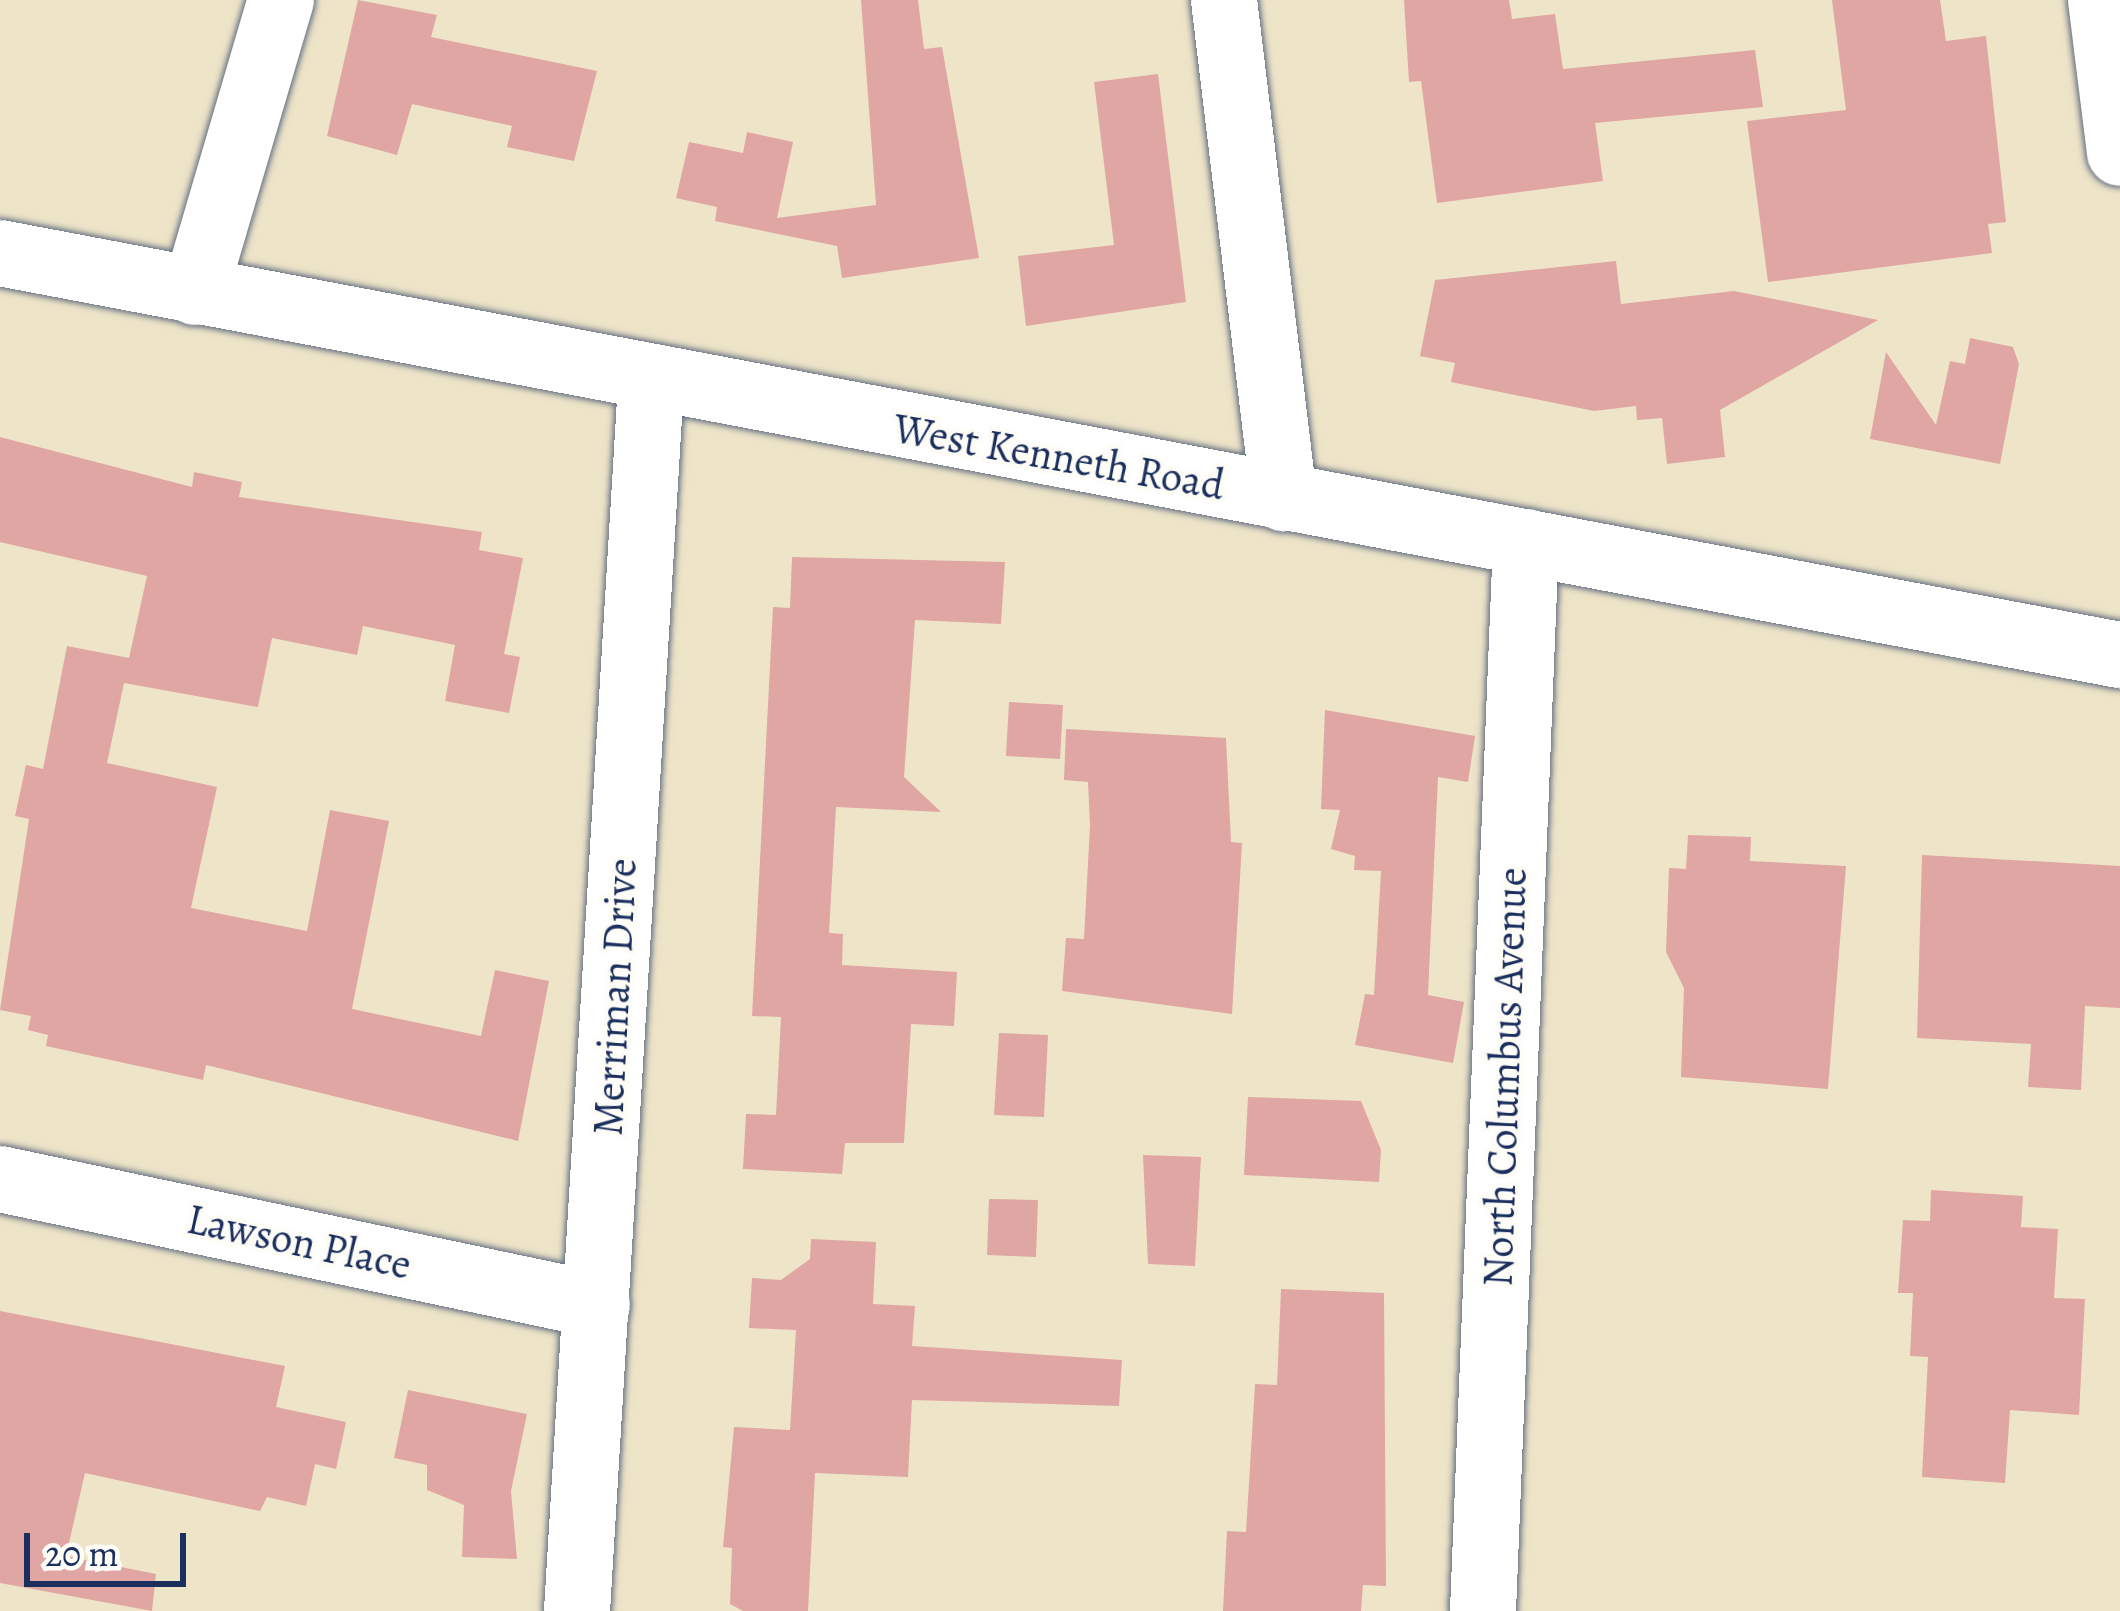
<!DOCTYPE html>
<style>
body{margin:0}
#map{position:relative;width:2120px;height:1611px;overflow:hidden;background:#eee5c8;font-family:Alegreya,serif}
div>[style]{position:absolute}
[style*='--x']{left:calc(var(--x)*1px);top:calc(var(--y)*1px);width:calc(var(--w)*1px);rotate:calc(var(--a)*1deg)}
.building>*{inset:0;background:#e0a6a3}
.roads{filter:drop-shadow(0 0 3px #656f83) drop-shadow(0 0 3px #656f83)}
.minor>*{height:66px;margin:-33px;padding:0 33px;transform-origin:33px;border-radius:33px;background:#fff}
span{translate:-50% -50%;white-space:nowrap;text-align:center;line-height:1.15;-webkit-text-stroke:9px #fdfcf7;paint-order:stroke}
.street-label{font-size:42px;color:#1b2f5e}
.scale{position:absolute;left:24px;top:1533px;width:162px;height:54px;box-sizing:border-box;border:6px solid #1b2f5e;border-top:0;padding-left:15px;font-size:36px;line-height:42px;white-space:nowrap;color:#1b2f5e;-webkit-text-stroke:9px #fdfcf7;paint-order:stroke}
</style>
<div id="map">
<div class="building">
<div style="clip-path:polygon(358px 0,437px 15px,431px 37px,597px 71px,574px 161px,507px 147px,512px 126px,412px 104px,397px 155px,327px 136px)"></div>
<div style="clip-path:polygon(861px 0,918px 0,924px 49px,942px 47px,979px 258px,842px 278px,837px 246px,715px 221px,717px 207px,676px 198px,689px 142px,743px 153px,747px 132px,793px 142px,777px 218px,876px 205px)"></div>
<div style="clip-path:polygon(1404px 0,1509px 0,1512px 19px,1555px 14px,1563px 69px,1755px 50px,1763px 107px,1595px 123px,1603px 181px,1437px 203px,1421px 81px,1409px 82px)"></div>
<div style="clip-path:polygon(1832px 0,1940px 0,1946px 41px,1986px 36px,2006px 222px,1988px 224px,1992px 253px,1768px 282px,1747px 121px,1846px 110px)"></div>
<div style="clip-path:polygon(1158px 74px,1186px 302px,1026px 326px,1018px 256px,1114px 245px,1094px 82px)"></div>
<div style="clip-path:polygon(1616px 261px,1621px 304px,1734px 291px,1878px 320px,1720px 410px,1725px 457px,1667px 464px,1662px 418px,1637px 420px,1636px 406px,1594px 411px,1451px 382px,1455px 363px,1420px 356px,1435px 280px)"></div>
<div style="clip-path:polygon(1970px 338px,2013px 347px,2019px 364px,2000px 464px,1870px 439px,1886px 352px,1936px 425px,1950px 361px,1965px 364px)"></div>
<div style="clip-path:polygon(0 437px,192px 487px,194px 472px,242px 482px,239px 497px,482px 532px,479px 550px,523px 558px,504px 654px,520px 657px,509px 713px,445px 701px,455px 645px,363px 626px,357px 655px,272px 638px,258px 707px,124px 683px,107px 763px,217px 787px,191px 908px,307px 931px,330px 810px,389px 821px,352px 1009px,481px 1036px,495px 970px,549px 981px,518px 1141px,206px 1065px,203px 1080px,46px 1046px,48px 1035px,28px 1030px,31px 1016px,0 1010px,29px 819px,15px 816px,26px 765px,43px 769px,67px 646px,129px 658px,147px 576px,0 542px)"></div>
<div style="clip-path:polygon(792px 557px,1005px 562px,1001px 624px,915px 620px,904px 777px,941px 812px,836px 807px,829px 933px,843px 934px,842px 965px,957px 972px,954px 1026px,911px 1024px,904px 1143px,845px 1143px,842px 1174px,743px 1169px,746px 1114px,776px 1115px,781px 1017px,752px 1016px,773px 607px,790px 608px)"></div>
<div style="clip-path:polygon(1009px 702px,1063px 705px,1060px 759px,1006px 756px)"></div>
<div style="clip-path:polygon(1325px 710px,1475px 736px,1468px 782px,1438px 777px,1428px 995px,1464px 1002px,1453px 1063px,1355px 1045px,1365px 994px,1374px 995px,1381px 871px,1354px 870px,1355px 856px,1331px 849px,1340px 810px,1321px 809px)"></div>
<div style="clip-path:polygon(1066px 729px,1226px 738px,1231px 842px,1242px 843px,1232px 1014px,1062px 991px,1066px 938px,1084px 939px,1090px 825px,1088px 782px,1064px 780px)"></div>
<div style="clip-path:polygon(1688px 835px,1751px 837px,1750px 861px,1846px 866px,1828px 1089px,1681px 1077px,1684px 988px,1666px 952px,1669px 868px,1686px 869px)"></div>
<div style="clip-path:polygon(1922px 855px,2120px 866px,2120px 1008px,2085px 1006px,2081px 1090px,2028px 1087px,2031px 1044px,1917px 1038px)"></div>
<div style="clip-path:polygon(999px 1033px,1048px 1035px,1044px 1117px,994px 1115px)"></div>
<div style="clip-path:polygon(1248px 1097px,1361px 1101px,1381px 1150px,1379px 1182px,1244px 1175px)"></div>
<div style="clip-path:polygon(1143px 1155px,1201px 1157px,1195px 1266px,1148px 1264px)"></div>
<div style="clip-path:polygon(1931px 1190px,2023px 1196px,2021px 1227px,2058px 1229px,2054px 1298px,2085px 1299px,2079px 1415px,2010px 1410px,2005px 1483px,1922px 1477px,1928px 1357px,1910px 1356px,1913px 1293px,1898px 1293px,1903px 1220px,1930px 1221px)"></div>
<div style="clip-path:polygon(989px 1199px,1038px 1200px,1036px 1257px,987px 1255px)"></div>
<div style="clip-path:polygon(811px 1239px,876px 1242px,873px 1304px,915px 1306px,912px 1346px,1122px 1360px,1119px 1406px,912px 1400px,908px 1477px,815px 1473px,808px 1611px,743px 1611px,730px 1604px,732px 1548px,723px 1547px,734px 1427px,790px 1430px,796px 1330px,749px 1328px,752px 1278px,781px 1280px,810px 1259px)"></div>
<div style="clip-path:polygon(1281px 1289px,1384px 1293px,1386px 1586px,1363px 1585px,1361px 1611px,1223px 1611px,1227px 1531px,1246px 1532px,1255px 1384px,1277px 1385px)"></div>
<div style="clip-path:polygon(0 1311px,285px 1366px,276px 1407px,346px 1422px,336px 1469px,315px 1464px,306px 1506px,267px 1497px,260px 1511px,85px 1473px,66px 1556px,156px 1574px,152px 1611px,0 1583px)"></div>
<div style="clip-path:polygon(408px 1390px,527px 1414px,511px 1491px,517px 1559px,462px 1557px,464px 1505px,427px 1490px,427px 1465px,394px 1458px)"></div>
</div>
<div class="roads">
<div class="minor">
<div style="--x:1224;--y:0;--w:502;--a:83.13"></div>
<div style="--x:2101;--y:0;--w:154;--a:82.9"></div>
<div style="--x:0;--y:253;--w:2158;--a:10.74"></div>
<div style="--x:195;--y:292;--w:304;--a:-73.6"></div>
<div style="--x:0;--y:1179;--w:610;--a:11.92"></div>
<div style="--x:577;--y:1611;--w:1230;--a:-86.55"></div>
<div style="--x:1483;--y:1611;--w:1070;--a:-87.7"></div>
</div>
</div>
<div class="street-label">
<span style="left:1059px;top:457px;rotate:10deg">West Kenneth Road</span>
<span style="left:615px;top:997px;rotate:-87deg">Merriman Drive</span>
<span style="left:1505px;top:1077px;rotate:-88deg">North Columbus Avenue</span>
<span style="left:299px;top:1242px;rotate:12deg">Lawson Place</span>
</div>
<div class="scale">20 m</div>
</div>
